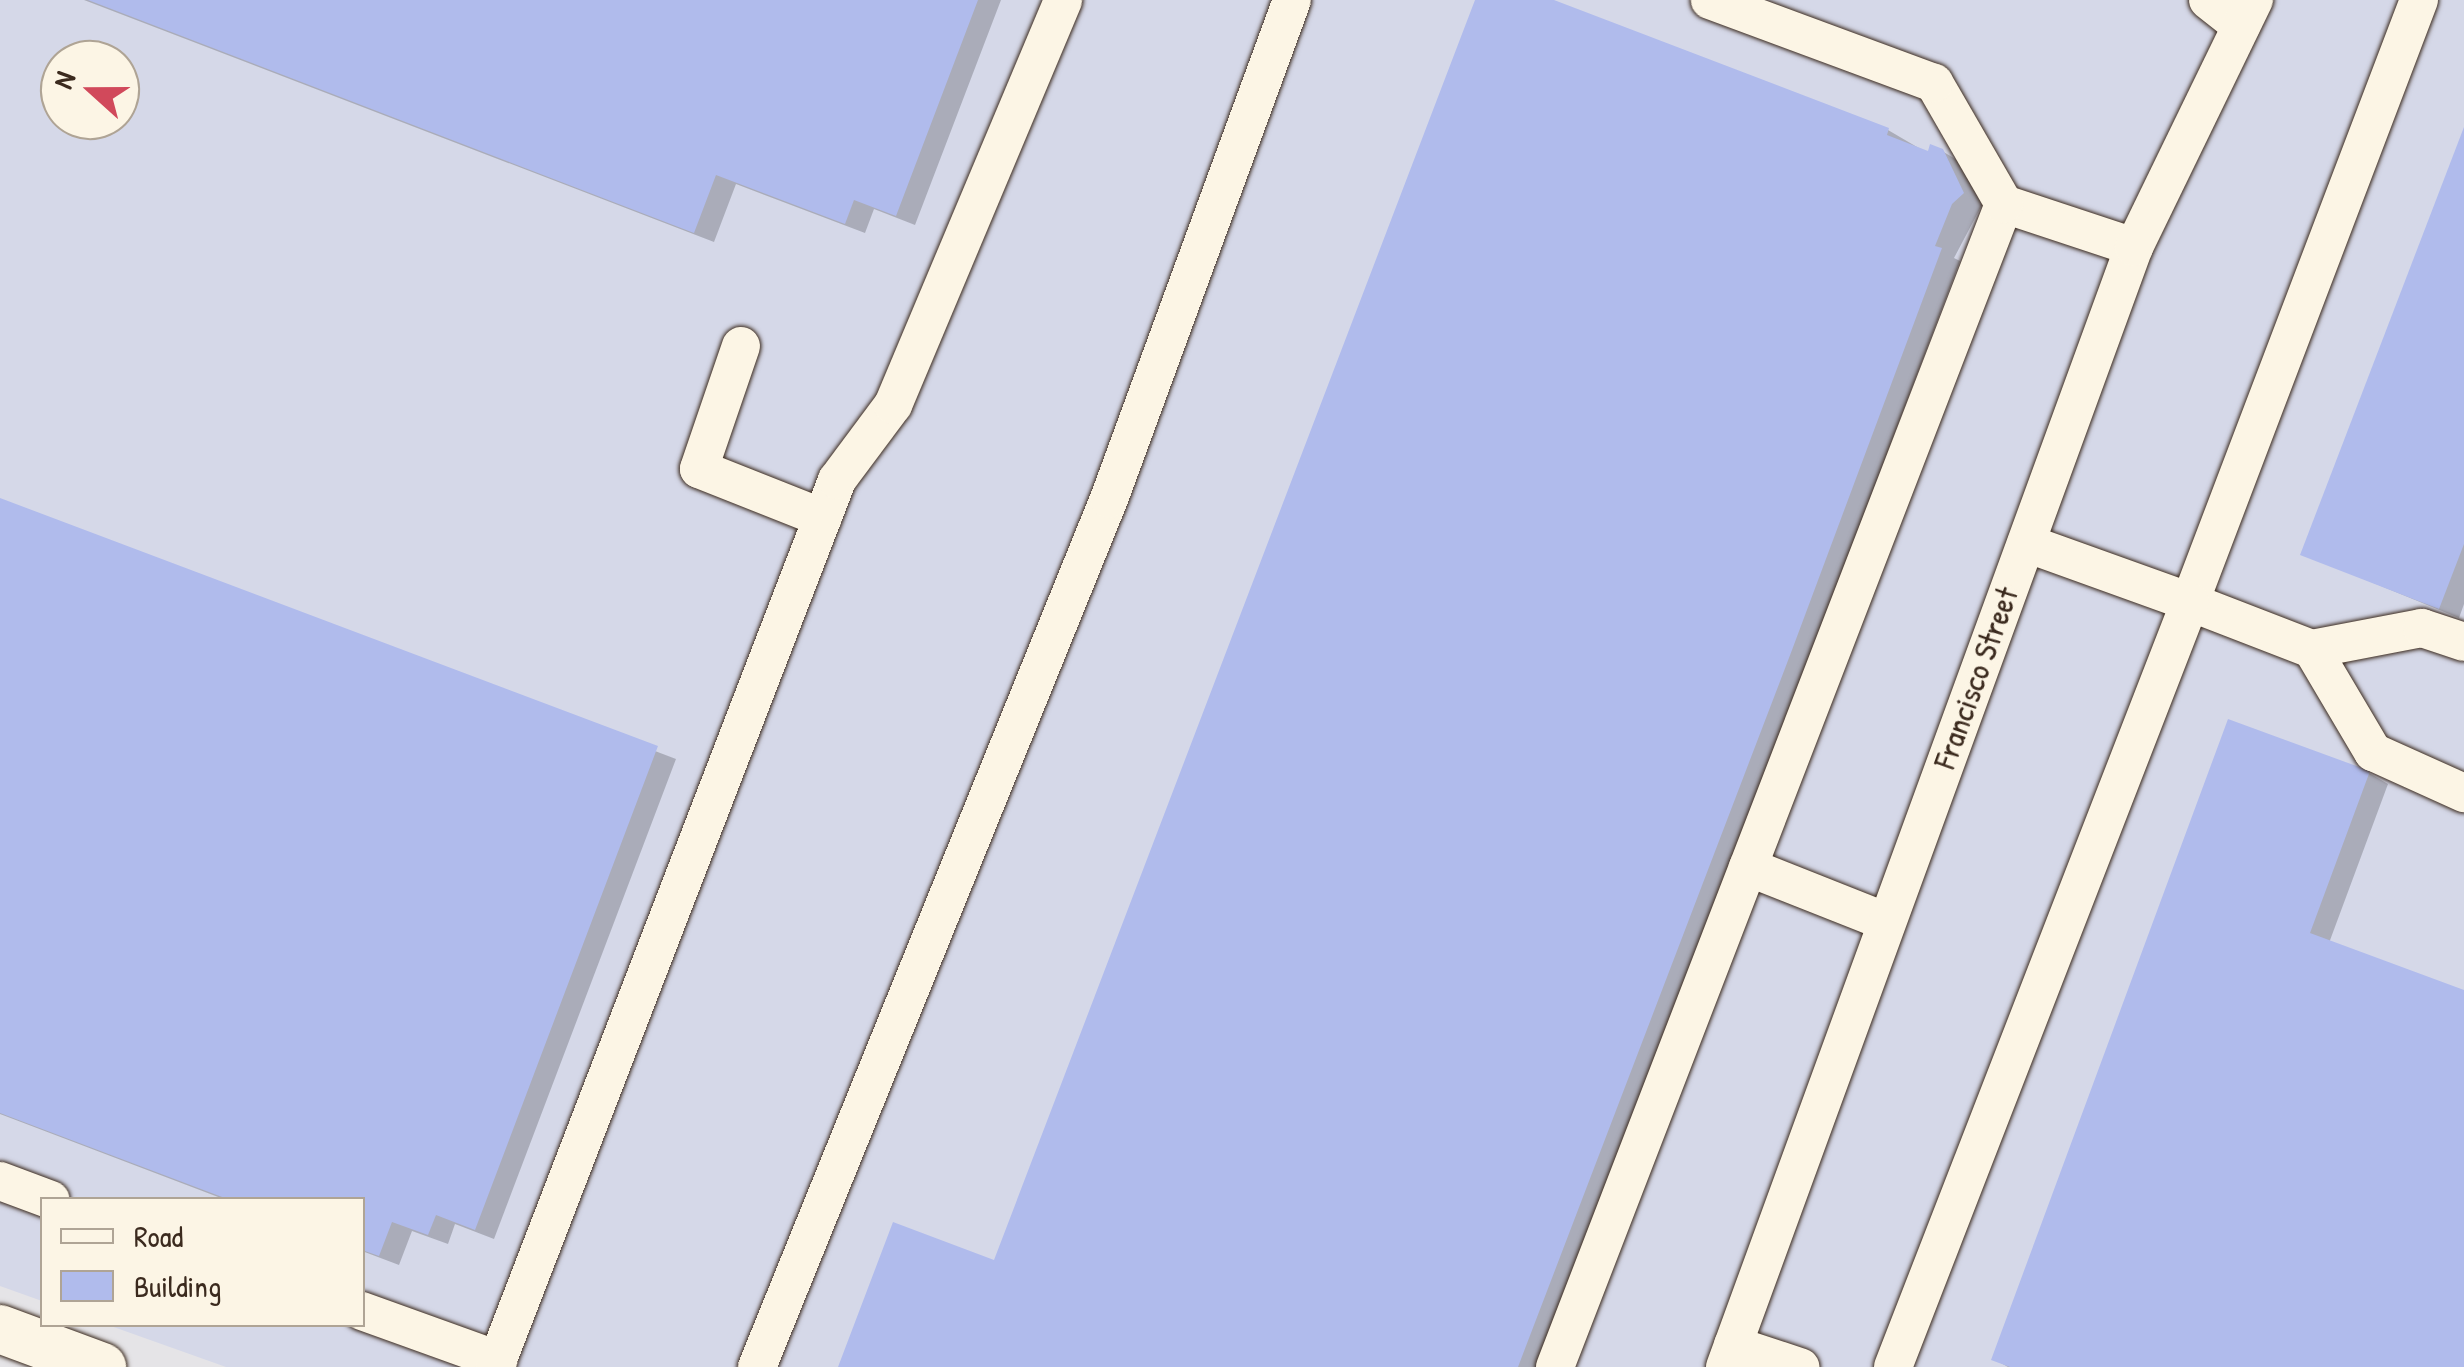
<!DOCTYPE html>
<style>
body{margin:0}
#map{position:relative;width:2464px;height:1367px;overflow:hidden;background:#e5e4e7;font-family:"Patrick Hand",sans-serif}
div>[style]{position:absolute}
[style*='--x']{left:calc(var(--x)*1px);top:calc(var(--y)*1px);width:calc(var(--w)*1px);rotate:calc(var(--a)*1deg)}
.built>*{inset:0;background:#d5d8e8}
.shadow>*{inset:0;background:#0003}
.building>*{inset:0;background:#b0bbec}
.roads{filter:drop-shadow(0 0 2px #3b2a1e) drop-shadow(0 0 2px #3b2a1e)}
.minor>*{height:38px;margin:-19px;padding:0 19px;transform-origin:19px;border-radius:19px;background:#fcf5e5}
.major>*{height:48px;margin:-24px;padding:0 24px;transform-origin:24px;border-radius:24px;background:#fcf5e5}
span{translate:-50% -50%;white-space:nowrap;text-align:center;line-height:1.15;-webkit-text-stroke:10px #fcf5e5;paint-order:stroke}
.street-label{font-size:32px;color:#3b2a1e}
.legend{position:absolute;left:40px;top:1197px;width:325px;height:130px;box-sizing:border-box;background:#fcf5e5;border:2px solid #afa495;margin:0;padding:12px 18px;list-style:none;font-size:30px;color:#3b2a1e}
.legend li{display:flex;align-items:center;gap:20px;height:50px}
.legend b{width:50px;border:2px solid #afa495}
.north{position:absolute;left:40px;top:40px;width:100px;height:100px;box-sizing:border-box;background:#fcf5e5;border:2px solid #afa495;border-radius:50%;rotate:291deg;font-size:28px;font-weight:700;line-height:40px;text-align:center;color:#3b2a1e}
.north::after{content:'';display:block;margin:auto;width:35px;height:45px;background:#d1495b;clip-path:polygon(50% 0,100% 100%,50% 72%,0 100%)}
</style>
<div id="map">
<div class="built">
<div style="clip-path:polygon(evenodd,0 0,2464px 0,2464px 1367px,226px 1367px,108px 1325px,362px 1324px,362px 1200px,42px 1200px,42px 1301px,0 1286px,0 0,60px 60px,120px 60px,120px 120px,60px 120px,60px 60px)"></div>
</div>
<div class="shadow">
<div style="clip-path:polygon(84px 0,1001px 0,915px 225px,874px 209px,865px 233px,736px 184px,714px 242px)"></div>
<div style="clip-path:polygon(1477px 0,1547px 0,1888px 130px,1929px 154px,1942px 151px,1962px 163px,1982px 205px,1954px 258px,1960px 261px,1541px 1367px,840px 1367px,995px 1263px)"></div>
<div style="clip-path:polygon(2464px 133px,2464px 604px,2459px 618px,2303px 554px)"></div>
<div style="clip-path:polygon(0 501px,676px 759px,494px 1239px,455px 1224px,448px 1244px,412px 1231px,399px 1265px,362px 1251px,362px 1200px,226px 1200px,0 1114px)"></div>
<div style="clip-path:polygon(2369px 773px,2388px 784px,2329px 943px,2464px 993px,2464px 1367px,2008px 1367px,1994px 1359px)"></div>
</div>
<div class="building">
<div style="clip-path:polygon(88px 0,978px 0,896px 216px,854px 200px,845px 224px,716px 175px,694px 233px)"></div>
<div style="clip-path:polygon(1475px 0,1554px 0,1889px 128px,1887px 135px,1928px 151px,1930px 144px,1943px 149px,1964px 193px,1952px 204px,1935px 246px,1942px 248px,1792px 650px,1518px 1367px,838px 1367px,893px 1222px,994px 1260px)"></div>
<div style="clip-path:polygon(2464px 127px,2464px 544px,2439px 609px,2300px 555px)"></div>
<div style="clip-path:polygon(0 498px,658px 746px,475px 1230px,436px 1215px,428px 1235px,392px 1222px,379px 1256px,362px 1250px,362px 1200px,230px 1200px,0 1113px)"></div>
<div style="clip-path:polygon(2228px 719px,2370px 771px,2310px 933px,2464px 990px,2464px 1367px,2010px 1367px,1991px 1360px)"></div>
</div>
<div class="roads">
<div class="minor">
<div style="--x:2208;--y:0;--w:42;--a:38.2"></div>
<div style="--x:2419;--y:0;--w:644;--a:110.83"></div>
<div style="--x:2190;--y:602;--w:131;--a:21.1"></div>
<div style="--x:2312;--y:649;--w:112;--a:-10.8"></div>
<div style="--x:2422;--y:628;--w:44;--a:18.4"></div>
<div style="--x:2004;--y:204;--w:137;--a:18.3"></div>
<div style="--x:741;--y:346;--w:130;--a:108.9"></div>
<div style="--x:699;--y:469;--w:133;--a:21.6"></div>
<div style="--x:2312;--y:649;--w:120;--a:59.4"></div>
<div style="--x:2373;--y:752;--w:100;--a:24.3"></div>
<div style="--x:1748;--y:867;--w:149;--a:21.6"></div>
<div style="--x:0;--y:1181;--w:54;--a:20.4"></div>
<div style="--x:362;--y:1311;--w:145;--a:19.8"></div>
<div style="--x:1733;--y:1345;--w:71;--a:18.2"></div>
<div style="--x:495;--y:1367;--w:951;--a:-68.91"></div>
<div style="--x:837;--y:480;--w:94;--a:-53.3"></div>
<div style="--x:893;--y:405;--w:439;--a:-67.2"></div>
<div style="--x:757;--y:1367;--w:937;--a:-67.93"></div>
<div style="--x:1109;--y:499;--w:531;--a:-69.86"></div>
<div style="--x:1555;--y:1367;--w:1247;--a:-68.89"></div>
<div style="--x:2004;--y:204;--w:140;--a:-120"></div>
<div style="--x:1934;--y:83;--w:239;--a:-159.7"></div>
<div style="--x:1725;--y:1367;--w:1192;--a:-69.94"></div>
<div style="--x:2134;--y:247;--w:275;--a:-64.1"></div>
<div style="--x:1893;--y:1367;--w:821;--a:-68.78"></div>
<div style="--x:2190;--y:602;--w:174;--a:-160.2"></div>
</div>
<div class="major">
<div style="--x:0;--y:1329;--w:109;--a:20.4"></div>
</div>
</div>
<div class="street-label">
<span style="left:1976px;top:678px;rotate:-70deg">Francisco Street</span>
</div>
<ul class="legend">
<li><b style="height:12px;background:#fcf5e5"></b>Road</li>
<li><b style="height:28px;background:#b0bbec"></b>Building</li>
</ul>
<div class="north">N</div>
</div>
